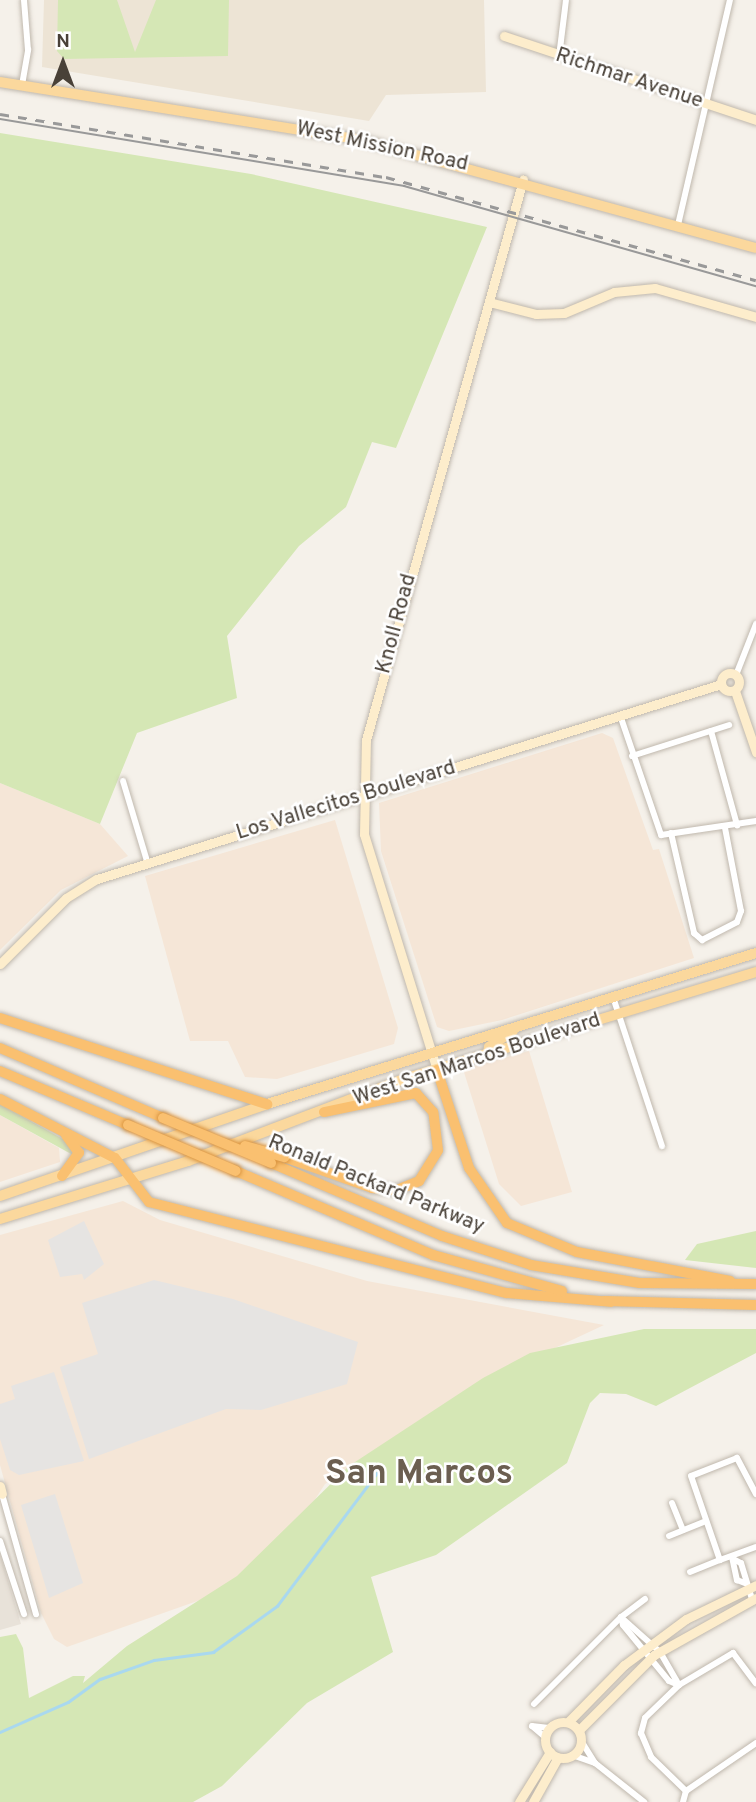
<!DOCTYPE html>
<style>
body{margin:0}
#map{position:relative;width:756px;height:1802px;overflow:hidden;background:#f5f1ea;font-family:Overpass,sans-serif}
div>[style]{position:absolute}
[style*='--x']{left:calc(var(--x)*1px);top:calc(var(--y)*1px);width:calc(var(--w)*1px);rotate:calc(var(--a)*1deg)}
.residential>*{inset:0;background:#e8e2d9}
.commercial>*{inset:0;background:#f5e6d7}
.education>*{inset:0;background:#ede4d5}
.green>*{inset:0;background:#d5e7b5}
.parking>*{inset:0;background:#e6e4e2}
.stream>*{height:2.5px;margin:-1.25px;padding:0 1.25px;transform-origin:1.25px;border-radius:1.25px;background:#a9d8ef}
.roads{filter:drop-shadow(0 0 2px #c0b8ad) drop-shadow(0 0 2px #c0b8ad)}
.street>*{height:6px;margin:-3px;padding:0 3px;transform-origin:3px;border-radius:3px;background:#fff}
.secondary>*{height:9px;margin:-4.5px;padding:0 4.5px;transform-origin:4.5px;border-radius:4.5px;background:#fdedcc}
.secondary>.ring{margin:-4.5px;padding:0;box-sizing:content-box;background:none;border:9px solid #fdedcc;border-radius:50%}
.primary>*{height:10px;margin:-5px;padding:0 5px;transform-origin:5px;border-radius:5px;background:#fbd89d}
.highway>*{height:10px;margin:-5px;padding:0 5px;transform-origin:5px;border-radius:5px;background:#fac070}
.tram>*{height:2px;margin:-1px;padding:0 1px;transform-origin:1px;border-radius:1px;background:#999}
.rail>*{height:2.5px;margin-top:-1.25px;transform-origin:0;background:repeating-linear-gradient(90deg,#999 0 9px,transparent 0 18px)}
.bridges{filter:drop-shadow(0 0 2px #da943f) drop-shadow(0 0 2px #da943f)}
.highway-bridge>*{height:10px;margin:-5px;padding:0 5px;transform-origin:5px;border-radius:5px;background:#fac070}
span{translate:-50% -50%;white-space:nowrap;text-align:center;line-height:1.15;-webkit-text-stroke:5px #fff;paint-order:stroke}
.street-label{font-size:21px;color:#494138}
.town-label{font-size:35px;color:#6b5e50;font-weight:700}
.north{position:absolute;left:28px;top:28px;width:70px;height:70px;-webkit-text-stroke:5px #fff;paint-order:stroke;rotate:0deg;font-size:19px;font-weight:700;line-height:28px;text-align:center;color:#494138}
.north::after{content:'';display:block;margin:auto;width:24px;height:32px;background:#494138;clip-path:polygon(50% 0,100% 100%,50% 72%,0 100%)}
</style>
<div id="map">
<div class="residential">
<div style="clip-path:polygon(0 1554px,21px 1624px,0 1630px)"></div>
</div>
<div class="commercial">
<div style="clip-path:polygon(602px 733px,613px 738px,653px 850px,659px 849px,694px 958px,502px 1020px,449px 1031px,437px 1027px,381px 851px,379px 803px)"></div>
<div style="clip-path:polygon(0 783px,100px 824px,128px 856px,61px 890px,0 950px)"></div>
<div style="clip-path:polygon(335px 820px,398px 1028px,394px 1044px,277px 1079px,245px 1077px,228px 1041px,190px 1041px,145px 876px)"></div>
<div style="clip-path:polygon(529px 1051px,572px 1192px,521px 1206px,499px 1184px,463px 1069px)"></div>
<div style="clip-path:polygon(0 1115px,59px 1148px,60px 1162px,0 1182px)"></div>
<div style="clip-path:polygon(123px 1201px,160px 1220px,367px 1281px,604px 1325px,525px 1362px,325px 1484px,301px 1521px,237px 1587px,67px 1647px,54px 1639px,41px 1613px,0 1465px,0 1235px)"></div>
</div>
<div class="education">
<div style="clip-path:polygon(44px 0,484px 0,486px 92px,386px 95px,369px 121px,42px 67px)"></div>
</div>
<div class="green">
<div style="clip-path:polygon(58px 0,117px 0,135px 52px,156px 0,229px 0,228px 56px,64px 59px,57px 51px)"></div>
<div style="clip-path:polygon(0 133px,251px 174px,487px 227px,396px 448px,372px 442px,346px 507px,299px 546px,227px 636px,237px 698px,137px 733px,100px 824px,0 783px)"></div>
<div style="clip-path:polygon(0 1104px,70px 1143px,73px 1155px,0 1115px)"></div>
<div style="clip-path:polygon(756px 1231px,756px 1268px,685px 1260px,697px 1244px)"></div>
<div style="clip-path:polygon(644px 1329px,756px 1329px,756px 1353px,656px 1406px,626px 1394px,600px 1393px,590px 1403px,567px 1463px,436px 1555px,371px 1577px,393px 1652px,307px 1703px,222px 1786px,193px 1802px,0 1802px,0 1637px,16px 1634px,23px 1648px,29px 1698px,73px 1676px,85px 1676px,83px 1683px,127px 1646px,237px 1576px,349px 1466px,483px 1378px,530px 1353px)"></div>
</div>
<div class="parking">
<div style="clip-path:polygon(84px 1221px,104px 1264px,84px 1280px,82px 1274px,60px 1277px,48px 1240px)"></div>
<div style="clip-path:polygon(154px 1280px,233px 1299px,358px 1342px,347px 1384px,261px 1410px,226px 1409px,89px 1459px,60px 1367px,98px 1354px,82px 1303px)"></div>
<div style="clip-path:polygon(54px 1372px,84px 1461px,19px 1475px,10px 1470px,0 1439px,0 1404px,15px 1399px,11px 1386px)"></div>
<div style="clip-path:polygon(55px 1494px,83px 1583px,49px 1598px,21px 1505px)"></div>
</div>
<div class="stream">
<div style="--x:0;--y:1732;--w:74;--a:-23.8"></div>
<div style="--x:68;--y:1702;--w:39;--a:-36"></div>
<div style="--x:100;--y:1679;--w:57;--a:-19.4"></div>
<div style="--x:154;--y:1660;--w:60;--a:-7.7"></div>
<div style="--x:213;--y:1652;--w:79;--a:-35.7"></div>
<div style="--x:277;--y:1606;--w:175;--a:-53.1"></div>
</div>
<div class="roads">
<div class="street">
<div style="--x:559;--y:57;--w:57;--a:-83"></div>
<div style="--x:22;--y:85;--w:36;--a:-80"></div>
<div style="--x:28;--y:50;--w:50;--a:-94.6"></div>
<div style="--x:678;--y:225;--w:231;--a:-77"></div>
<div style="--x:736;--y:675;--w:55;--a:-68.6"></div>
<div style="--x:620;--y:715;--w:127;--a:71.1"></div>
<div style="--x:661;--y:835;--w:96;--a:-8.4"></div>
<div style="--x:711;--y:731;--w:98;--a:74.5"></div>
<div style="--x:632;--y:756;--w:102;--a:-17.7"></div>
<div style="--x:123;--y:781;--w:84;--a:73.3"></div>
<div style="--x:671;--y:833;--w:103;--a:77"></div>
<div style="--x:694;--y:933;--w:11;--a:41"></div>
<div style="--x:702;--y:940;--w:39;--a:-27"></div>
<div style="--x:737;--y:922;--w:12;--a:-70"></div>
<div style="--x:741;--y:911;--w:85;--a:-100.9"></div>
<div style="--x:613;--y:997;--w:157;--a:71.8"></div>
<div style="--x:2;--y:1494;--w:125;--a:74.2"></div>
<div style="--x:756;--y:1494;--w:41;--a:-117.8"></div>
<div style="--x:737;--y:1458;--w:49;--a:158.6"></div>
<div style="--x:691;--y:1476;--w:89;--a:71"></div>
<div style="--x:720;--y:1560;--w:38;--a:-20"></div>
<div style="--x:672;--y:1503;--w:29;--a:68"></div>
<div style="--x:669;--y:1536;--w:40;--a:-22"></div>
<div style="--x:0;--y:1541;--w:77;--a:71.8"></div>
<div style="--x:732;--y:1557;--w:24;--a:78"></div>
<div style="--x:737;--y:1580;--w:9;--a:21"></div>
<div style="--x:733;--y:1559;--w:9;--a:27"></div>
<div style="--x:741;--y:1563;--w:38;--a:73"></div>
<div style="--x:690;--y:1572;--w:32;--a:-22"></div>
<div style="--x:645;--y:1599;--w:30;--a:143"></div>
<div style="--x:621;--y:1617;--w:8;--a:76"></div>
<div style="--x:623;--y:1625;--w:72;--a:50.6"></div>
<div style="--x:669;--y:1681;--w:11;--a:22"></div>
<div style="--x:679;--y:1685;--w:63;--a:-30.7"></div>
<div style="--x:733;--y:1653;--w:38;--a:53"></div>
<div style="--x:624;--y:1620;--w:48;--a:41.6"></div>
<div style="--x:660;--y:1652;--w:34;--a:60"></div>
<div style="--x:679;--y:1685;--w:47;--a:135.9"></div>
<div style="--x:645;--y:1718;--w:16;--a:105"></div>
<div style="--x:641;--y:1733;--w:26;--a:67"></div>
<div style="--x:651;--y:1757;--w:49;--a:44.2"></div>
<div style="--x:686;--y:1791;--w:85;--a:-34.4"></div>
<div style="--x:534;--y:1704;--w:123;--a:-45"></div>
<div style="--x:545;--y:1737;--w:17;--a:-140"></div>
<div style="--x:532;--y:1726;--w:17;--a:7"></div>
<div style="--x:572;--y:1755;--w:24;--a:19"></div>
<div style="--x:595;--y:1763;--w:25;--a:-122"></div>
<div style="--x:595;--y:1763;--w:63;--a:38.5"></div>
<div style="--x:683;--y:1802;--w:11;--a:-75"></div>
</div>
<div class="secondary">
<div style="--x:504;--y:36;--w:266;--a:18.4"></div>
<div style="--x:489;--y:302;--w:49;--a:14.3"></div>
<div style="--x:536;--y:314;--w:28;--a:-2"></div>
<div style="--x:564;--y:313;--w:54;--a:-22.8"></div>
<div style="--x:614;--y:292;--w:41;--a:-5.6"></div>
<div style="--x:655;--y:288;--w:105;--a:16"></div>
<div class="ring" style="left:721px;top:673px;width:9px;height:9px"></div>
<div style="--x:735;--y:691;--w:65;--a:71"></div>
<div style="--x:0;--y:964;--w:93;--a:-45"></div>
<div style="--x:66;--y:898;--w:36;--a:-32"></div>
<div style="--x:97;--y:879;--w:654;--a:-17.35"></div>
<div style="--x:437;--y:1070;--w:247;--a:-107.2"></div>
<div style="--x:364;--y:834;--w:94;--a:-88.8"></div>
<div style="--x:366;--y:740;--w:582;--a:-74.34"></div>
<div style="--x:0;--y:1486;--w:8;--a:76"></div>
<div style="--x:568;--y:1722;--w:80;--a:-45.5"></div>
<div style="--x:624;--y:1665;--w:77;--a:-36.6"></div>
<div style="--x:686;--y:1619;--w:78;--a:-25.9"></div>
<div class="ring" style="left:545px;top:1722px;width:27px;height:27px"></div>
<div style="--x:579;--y:1730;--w:106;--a:-45"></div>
<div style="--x:654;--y:1655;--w:117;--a:-29.2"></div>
<div style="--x:519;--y:1802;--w:59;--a:-58.2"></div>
<div style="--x:533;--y:1802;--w:51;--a:-60.9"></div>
</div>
<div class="primary">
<div style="--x:0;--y:82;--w:366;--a:9.1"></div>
<div style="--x:361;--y:140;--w:409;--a:15.3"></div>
<div style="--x:488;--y:1055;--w:8;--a:-83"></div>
<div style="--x:489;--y:1047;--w:29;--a:-34"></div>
<div style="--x:0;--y:1196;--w:282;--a:-19"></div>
<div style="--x:267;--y:1104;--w:512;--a:-17.16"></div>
<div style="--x:0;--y:1219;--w:197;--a:-17.1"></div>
<div style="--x:188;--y:1161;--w:234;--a:-20.8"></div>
<div style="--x:407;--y:1078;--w:365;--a:-16.9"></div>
</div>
<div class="highway">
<div style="--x:0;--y:1018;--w:281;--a:17.9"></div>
<div style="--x:0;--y:1048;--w:177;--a:23.2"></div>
<div style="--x:437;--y:1070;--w:103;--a:71.9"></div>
<div style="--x:469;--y:1168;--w:67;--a:55.4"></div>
<div style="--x:507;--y:1223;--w:76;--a:22.5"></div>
<div style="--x:577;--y:1252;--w:156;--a:10.7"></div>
<div style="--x:0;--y:1071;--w:139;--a:22.9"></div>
<div style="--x:0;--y:1099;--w:129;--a:27.2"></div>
<div style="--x:115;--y:1158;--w:56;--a:52.3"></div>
<div style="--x:149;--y:1202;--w:369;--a:14.3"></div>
<div style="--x:507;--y:1293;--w:104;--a:4.9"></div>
<div style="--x:284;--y:1157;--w:93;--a:19.4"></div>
<div style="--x:372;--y:1188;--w:25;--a:5"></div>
<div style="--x:397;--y:1190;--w:24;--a:-22"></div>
<div style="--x:419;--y:1181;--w:36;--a:-58"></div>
<div style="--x:438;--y:1150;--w:38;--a:-97"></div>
<div style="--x:433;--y:1112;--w:25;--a:-132"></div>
<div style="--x:416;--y:1093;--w:94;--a:168.3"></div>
<div style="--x:271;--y:1163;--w:186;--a:23.1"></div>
<div style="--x:442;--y:1236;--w:94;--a:18"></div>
<div style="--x:531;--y:1265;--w:110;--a:9.4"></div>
<div style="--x:640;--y:1283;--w:116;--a:0.5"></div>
<div style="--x:236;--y:1171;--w:214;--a:23.1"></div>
<div style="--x:433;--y:1255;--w:134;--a:15.6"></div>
<div style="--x:62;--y:1176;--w:29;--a:-54"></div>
<div style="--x:79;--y:1153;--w:22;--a:-126"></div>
<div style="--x:605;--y:1301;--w:151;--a:1.5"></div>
</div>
</div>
<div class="tram">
<div style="--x:0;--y:119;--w:410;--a:9.4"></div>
<div style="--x:404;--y:186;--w:366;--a:15.9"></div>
</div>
<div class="rail">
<div style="--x:0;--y:114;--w:391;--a:9.3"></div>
<div style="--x:386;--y:177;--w:384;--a:15.6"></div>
</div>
<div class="bridges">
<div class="highway-bridge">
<div style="--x:163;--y:1118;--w:117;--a:22.6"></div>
<div style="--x:128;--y:1125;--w:117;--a:23.1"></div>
<div style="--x:245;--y:1146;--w:41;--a:15.8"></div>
</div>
</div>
<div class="street-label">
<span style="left:629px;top:79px;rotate:18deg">Richmar Avenue</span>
<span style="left:382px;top:147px;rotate:12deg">West Mission Road</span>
<span style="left:397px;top:624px;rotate:-75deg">Knoll Road</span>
<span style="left:346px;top:801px;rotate:-17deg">Los Vallecitos Boulevard</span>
<span style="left:477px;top:1060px;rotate:-18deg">West San Marcos Boulevard</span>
<span style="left:376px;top:1185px;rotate:22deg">Ronald Packard Parkway</span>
</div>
<div class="town-label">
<span style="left:419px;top:1474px">San Marcos</span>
</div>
<div class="north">N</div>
</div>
